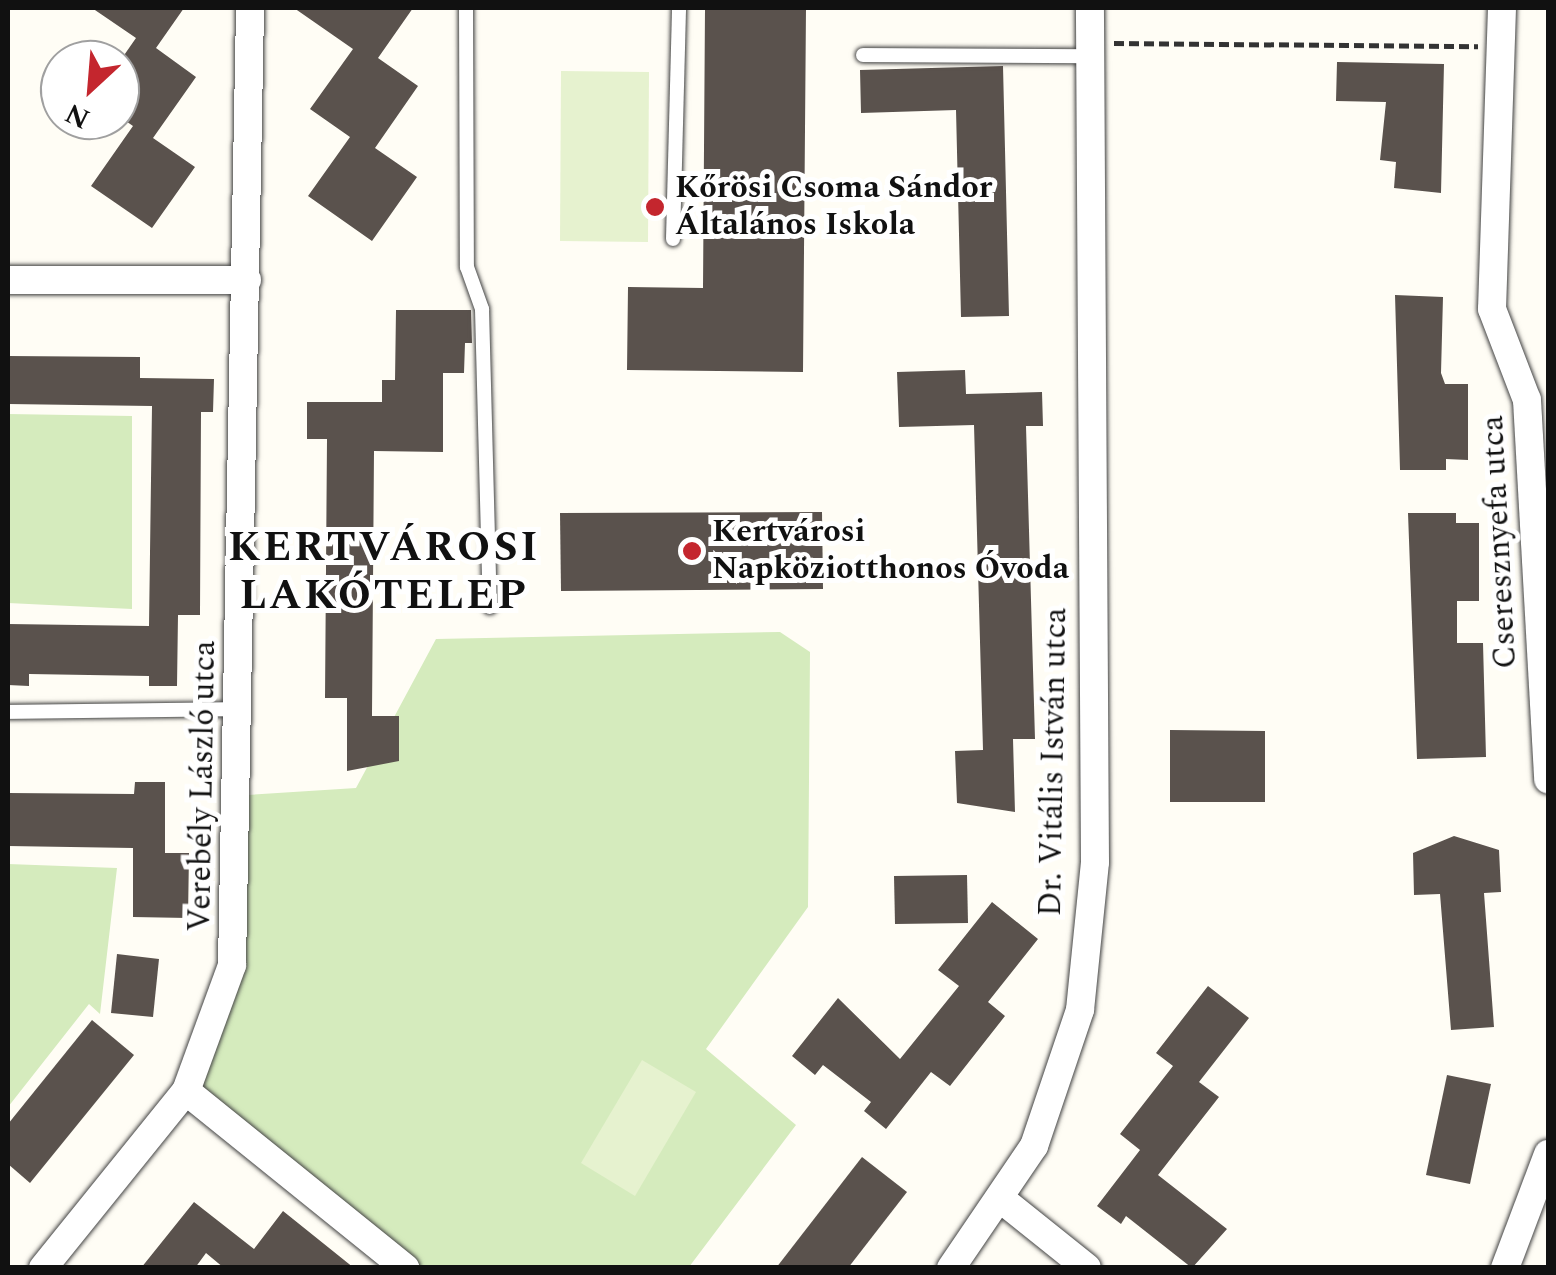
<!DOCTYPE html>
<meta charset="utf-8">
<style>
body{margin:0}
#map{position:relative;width:1556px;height:1275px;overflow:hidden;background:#fffdf5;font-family:Spectral,serif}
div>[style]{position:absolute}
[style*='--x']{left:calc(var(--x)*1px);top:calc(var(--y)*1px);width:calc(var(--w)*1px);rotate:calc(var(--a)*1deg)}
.green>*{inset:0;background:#d5ebbd}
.pitch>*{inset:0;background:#e6f2cf}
.building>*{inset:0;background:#5a524d}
.path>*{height:5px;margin-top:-2.5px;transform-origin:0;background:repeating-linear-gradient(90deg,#333 0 10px,transparent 0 15px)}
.roads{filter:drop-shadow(0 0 2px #444) drop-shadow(0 0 2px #444)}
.service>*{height:14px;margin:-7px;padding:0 7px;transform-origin:7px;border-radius:7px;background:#fff}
.minor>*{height:28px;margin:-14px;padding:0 14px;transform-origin:14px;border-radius:14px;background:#fff}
.dots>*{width:28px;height:28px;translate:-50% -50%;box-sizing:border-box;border:5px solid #fff;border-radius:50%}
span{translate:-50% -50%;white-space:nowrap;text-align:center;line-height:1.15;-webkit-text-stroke:10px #fff;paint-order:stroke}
.poi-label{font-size:32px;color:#111;font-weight:700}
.left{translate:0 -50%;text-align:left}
.street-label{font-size:32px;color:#111}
.district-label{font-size:42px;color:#111;font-weight:700;letter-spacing:2.5px}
.frame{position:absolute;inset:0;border:10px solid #111;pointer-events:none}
.north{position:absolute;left:40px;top:40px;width:100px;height:100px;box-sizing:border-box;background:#fff;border:2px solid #a0a0a0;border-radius:50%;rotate:206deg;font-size:28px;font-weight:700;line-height:40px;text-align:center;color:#111}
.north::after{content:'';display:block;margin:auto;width:35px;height:45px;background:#c4262e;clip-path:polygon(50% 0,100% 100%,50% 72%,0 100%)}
</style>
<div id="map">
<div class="green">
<div style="clip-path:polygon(8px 414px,132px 416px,132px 609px,8px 603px)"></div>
<div style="clip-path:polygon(780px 632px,810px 652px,808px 907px,706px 1049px,796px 1125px,689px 1267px,391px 1267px,169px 1093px,216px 1006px,231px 796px,356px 788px,436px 639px)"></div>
<div style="clip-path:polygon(8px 864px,117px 868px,100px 1014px,89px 1004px,8px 1107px)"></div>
</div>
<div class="pitch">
<div style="clip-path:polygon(561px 71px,649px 72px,648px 242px,560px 241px)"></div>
<div style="clip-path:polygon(642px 1060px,696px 1092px,635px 1196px,581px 1163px)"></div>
</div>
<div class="building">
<div style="clip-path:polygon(92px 8px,184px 8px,156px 48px,196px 77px,153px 138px,195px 167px,152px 228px,91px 186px,133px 126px,120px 117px,120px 61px,136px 38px)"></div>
<div style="clip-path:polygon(294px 8px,413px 8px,378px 58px,418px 86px,375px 148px,417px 177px,372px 241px,308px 196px,350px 137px,310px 109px,353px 49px)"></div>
<div style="clip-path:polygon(705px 8px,806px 8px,803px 372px,627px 370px,628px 287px,703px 288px)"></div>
<div style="clip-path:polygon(1337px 62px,1444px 64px,1441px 193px,1394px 188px,1396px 162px,1380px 160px,1386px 102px,1336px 101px)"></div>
<div style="clip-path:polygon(1003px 66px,1009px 316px,961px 317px,956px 110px,861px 113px,860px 70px)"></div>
<div style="clip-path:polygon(1395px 295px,1443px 297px,1441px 373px,1445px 384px,1468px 384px,1468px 460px,1446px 459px,1446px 470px,1400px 470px)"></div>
<div style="clip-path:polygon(396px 310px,471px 310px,472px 343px,465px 343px,464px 373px,443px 373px,443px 452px,374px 451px,372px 716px,399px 716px,399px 761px,347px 771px,347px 698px,325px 698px,327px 439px,307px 439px,307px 402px,382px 402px,382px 380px,395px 380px)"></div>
<div style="clip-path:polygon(8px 356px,140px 357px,140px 378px,214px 379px,213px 412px,201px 412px,200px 615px,178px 615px,177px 686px,149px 686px,149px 676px,29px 674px,29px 686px,8px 685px,8px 624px,149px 626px,152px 406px,8px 404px)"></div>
<div style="clip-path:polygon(965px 370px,966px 394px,1042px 392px,1043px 426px,1026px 426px,1035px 739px,1013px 739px,1015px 812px,957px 803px,955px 751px,983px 750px,974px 425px,899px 427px,897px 372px)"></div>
<div style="clip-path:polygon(822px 512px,823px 589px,561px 591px,560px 513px)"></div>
<div style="clip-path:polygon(1408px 513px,1456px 513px,1456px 523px,1479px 523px,1479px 601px,1457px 601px,1457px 643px,1483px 643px,1486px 757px,1417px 759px)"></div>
<div style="clip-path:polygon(1170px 730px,1265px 731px,1265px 802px,1170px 802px)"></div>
<div style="clip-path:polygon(135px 782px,165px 782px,165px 853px,189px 853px,188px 918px,133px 917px,133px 848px,8px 846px,8px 793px,134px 794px)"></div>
<div style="clip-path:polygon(1454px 836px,1499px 850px,1501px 892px,1484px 893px,1494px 1027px,1451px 1030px,1440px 894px,1414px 895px,1413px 853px)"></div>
<div style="clip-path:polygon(967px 875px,968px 923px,895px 924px,894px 876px)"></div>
<div style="clip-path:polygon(992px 902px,1038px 939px,988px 1002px,1005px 1016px,950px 1086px,931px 1072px,886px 1129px,864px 1111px,871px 1102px,823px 1065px,815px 1075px,792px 1056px,838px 998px,900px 1059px,959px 986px,938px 970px)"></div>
<div style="clip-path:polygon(117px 954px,159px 959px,153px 1017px,111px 1013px)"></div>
<div style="clip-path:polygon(1208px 986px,1249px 1018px,1199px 1082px,1219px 1097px,1158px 1175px,1227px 1229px,1192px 1268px,1126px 1216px,1121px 1224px,1097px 1206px,1140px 1150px,1120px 1134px,1173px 1066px,1156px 1053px)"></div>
<div style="clip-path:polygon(92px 1020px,134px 1055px,30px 1183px,8px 1164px,8px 1124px)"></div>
<div style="clip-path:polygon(1447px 1075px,1491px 1084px,1470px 1184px,1426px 1175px)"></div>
<div style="clip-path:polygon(862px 1157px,907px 1192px,848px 1268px,776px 1268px)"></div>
<div style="clip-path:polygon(194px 1202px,254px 1249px,283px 1211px,354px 1268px,224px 1268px,206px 1253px,195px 1268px,141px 1268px)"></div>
</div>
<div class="path">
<div style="--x:1114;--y:43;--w:364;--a:0.5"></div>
</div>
<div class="roads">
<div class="service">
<div style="--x:466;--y:8;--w:259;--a:89.8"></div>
<div style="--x:467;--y:267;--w:45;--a:70.3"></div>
<div style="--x:482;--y:309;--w:298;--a:88.5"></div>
<div style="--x:863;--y:55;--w:221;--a:0.3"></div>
<div style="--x:673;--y:239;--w:231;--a:-88.5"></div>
<div style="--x:8;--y:712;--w:233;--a:-0.7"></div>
</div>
<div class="minor">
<div style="--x:1502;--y:8;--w:301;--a:91.9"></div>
<div style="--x:1492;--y:309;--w:97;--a:69"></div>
<div style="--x:1527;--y:400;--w:380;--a:86.8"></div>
<div style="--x:8;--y:280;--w:239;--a:0"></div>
<div style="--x:186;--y:1091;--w:282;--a:38.9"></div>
<div style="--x:1001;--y:1199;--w:110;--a:38.7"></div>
<div style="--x:43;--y:1268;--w:228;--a:-51.1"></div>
<div style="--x:186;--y:1091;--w:134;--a:-69.9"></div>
<div style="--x:232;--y:965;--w:957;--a:-88.92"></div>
<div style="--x:951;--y:1268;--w:148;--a:-55.8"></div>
<div style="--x:1034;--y:1146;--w:144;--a:-71.3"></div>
<div style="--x:1080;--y:1010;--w:149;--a:-84.2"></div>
<div style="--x:1095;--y:862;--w:854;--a:-90.34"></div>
<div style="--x:1505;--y:1268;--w:122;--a:-69.3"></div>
</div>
</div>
<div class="dots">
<div style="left:655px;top:207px;background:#c4262e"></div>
<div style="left:692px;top:551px;background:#c4262e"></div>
</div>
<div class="poi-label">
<span class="left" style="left:675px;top:207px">Kőrösi Csoma Sándor<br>Általános Iskola</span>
<span class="left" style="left:712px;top:551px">Kertvárosi<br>Napköziotthonos Óvoda</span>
</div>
<div class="street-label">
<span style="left:1500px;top:542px;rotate:-93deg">Cseresznyefa utca</span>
<span style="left:1054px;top:762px;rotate:-89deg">Dr. Vitális István utca</span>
<span style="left:203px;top:786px;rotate:-89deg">Verebély László utca</span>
</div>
<div class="district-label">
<span style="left:384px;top:572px">KERTVÁROSI<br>LAKÓTELEP</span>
</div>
<div class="frame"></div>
<div class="north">N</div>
</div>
